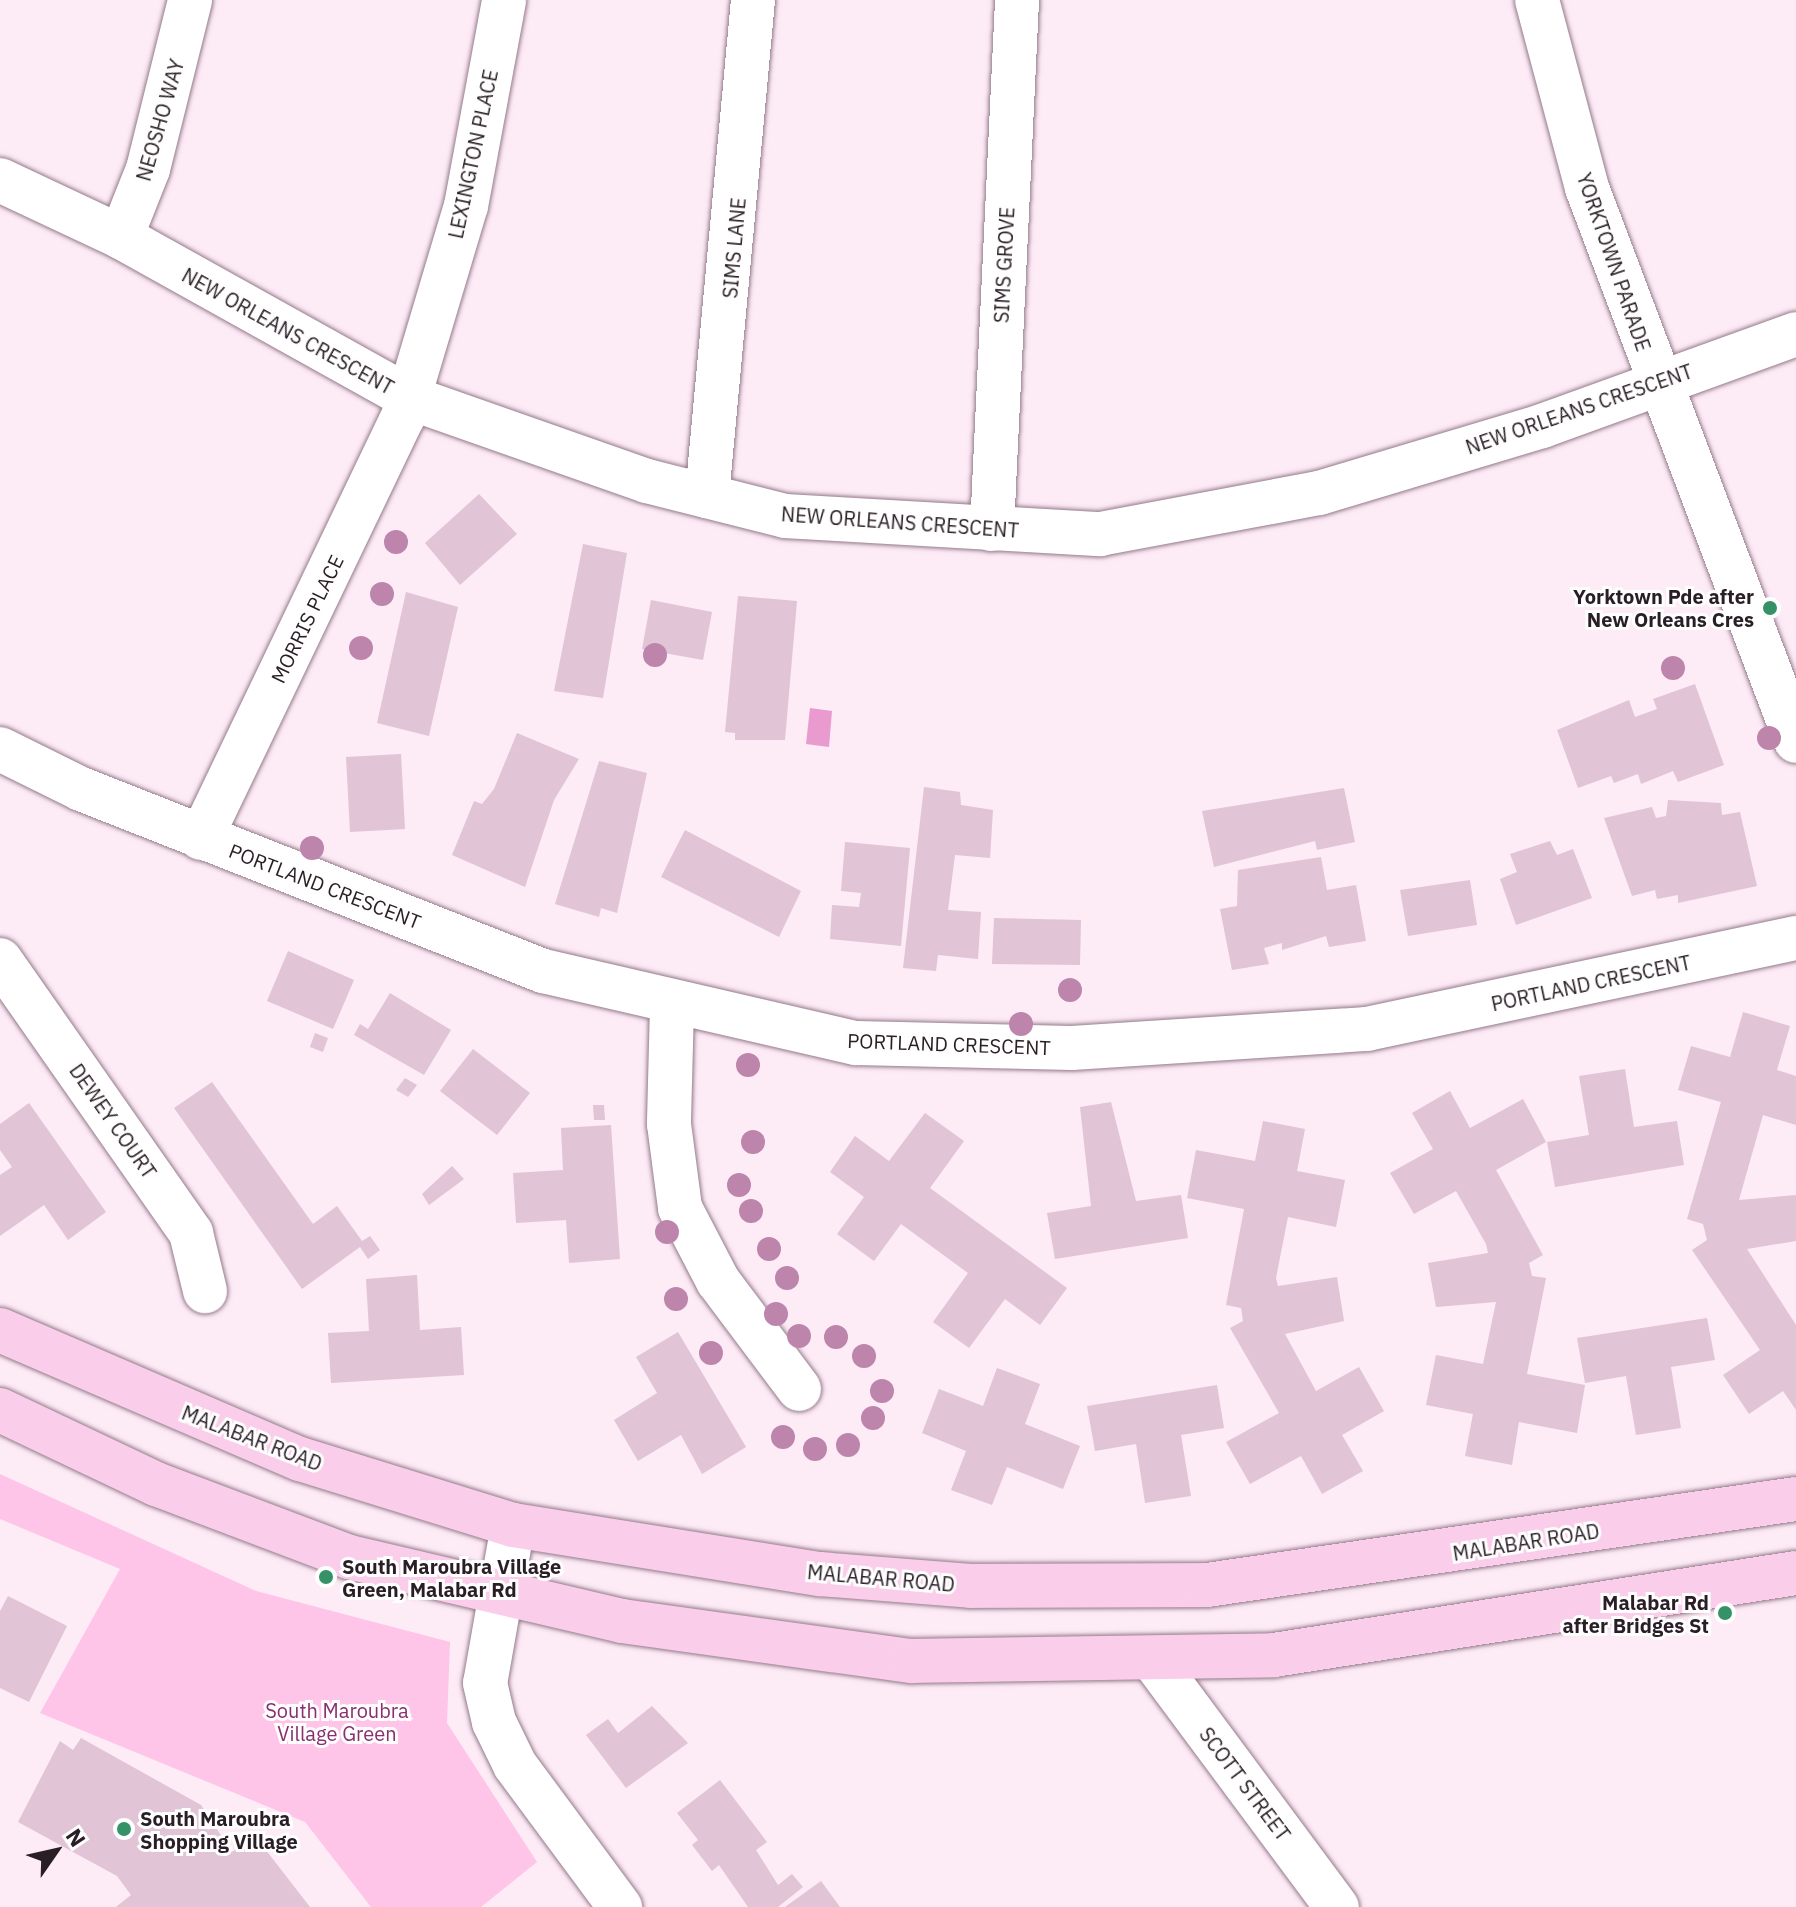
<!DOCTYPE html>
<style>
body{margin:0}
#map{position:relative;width:1796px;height:1907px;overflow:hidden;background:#fdebf6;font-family:"IBM Plex Sans",sans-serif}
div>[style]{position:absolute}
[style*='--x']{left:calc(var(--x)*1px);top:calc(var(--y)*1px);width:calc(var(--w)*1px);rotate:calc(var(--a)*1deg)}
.green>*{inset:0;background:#fec5e9}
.water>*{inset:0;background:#e99ace}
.building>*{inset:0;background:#e1c4d6}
.roads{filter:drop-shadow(0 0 2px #947a8a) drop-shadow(0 0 2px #947a8a)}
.minor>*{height:44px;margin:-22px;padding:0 22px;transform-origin:22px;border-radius:22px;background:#fff}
.major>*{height:44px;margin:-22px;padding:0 22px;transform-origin:22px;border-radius:22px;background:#faceea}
.trees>*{width:24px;height:24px;margin:-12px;border-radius:50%;background:#bd84ac}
.dots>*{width:22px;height:22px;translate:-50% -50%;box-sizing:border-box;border:4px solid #fefefe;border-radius:50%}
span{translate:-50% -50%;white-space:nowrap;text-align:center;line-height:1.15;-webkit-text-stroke:6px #fefefe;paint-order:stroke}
.street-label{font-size:20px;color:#291e25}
.poi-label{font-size:20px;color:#291e25;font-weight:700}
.right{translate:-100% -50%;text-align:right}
.left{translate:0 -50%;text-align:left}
.park-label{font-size:20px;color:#892f6f}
.north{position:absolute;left:16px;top:1811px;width:80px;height:80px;-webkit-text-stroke:6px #fefefe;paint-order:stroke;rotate:56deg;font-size:22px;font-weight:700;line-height:32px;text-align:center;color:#291e25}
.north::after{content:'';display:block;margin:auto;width:28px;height:36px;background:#291e25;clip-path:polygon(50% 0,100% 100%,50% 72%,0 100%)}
</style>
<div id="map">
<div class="green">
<div style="clip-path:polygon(0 1474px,256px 1591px,450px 1642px,447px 1723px,537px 1862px,481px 1907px,371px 1907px,305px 1822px,40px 1713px,120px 1569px,0 1519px)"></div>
</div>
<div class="water">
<div style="clip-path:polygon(810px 708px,832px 711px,829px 747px,806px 744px)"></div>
</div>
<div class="building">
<div style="clip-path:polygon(479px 494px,517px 534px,460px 585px,425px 543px)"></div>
<div style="clip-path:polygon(583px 544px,627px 553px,603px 698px,554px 691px)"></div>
<div style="clip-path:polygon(406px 592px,458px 607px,429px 736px,377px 723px)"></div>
<div style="clip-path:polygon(738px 596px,797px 601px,785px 740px,735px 740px,735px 733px,725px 732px)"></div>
<div style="clip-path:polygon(651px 600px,712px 612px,703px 660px,642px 649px)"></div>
<div style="clip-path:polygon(1695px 684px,1724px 765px,1678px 782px,1673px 771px,1641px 784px,1638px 774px,1614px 783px,1611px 776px,1578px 788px,1557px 730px,1629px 700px,1635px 717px,1657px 709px,1653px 699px)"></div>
<div style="clip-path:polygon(517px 733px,579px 759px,554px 800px,525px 887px,452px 855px,474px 801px,482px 804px,494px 789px)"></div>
<div style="clip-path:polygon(401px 754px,405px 829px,350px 832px,346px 757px)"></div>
<div style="clip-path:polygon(599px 761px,647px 773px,617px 913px,601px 908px,599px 917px,555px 904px)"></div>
<div style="clip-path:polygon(924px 787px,960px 792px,961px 805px,993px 810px,990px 858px,955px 855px,948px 910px,981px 912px,978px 959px,938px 955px,936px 971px,903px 968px)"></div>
<div style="clip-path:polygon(1344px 788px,1355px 842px,1317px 850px,1315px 841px,1214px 867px,1202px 811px)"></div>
<div style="clip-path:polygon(1668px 800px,1721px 803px,1722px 815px,1740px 812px,1757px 886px,1678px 903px,1678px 895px,1657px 899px,1655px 890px,1632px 896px,1604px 818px,1652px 807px,1656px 818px,1666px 816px)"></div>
<div style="clip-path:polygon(685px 830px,801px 891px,779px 937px,661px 877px)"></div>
<div style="clip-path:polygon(1550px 841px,1557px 855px,1573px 849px,1592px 898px,1516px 925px,1500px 879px,1517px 872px,1510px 854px)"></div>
<div style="clip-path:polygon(845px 842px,910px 848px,901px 946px,830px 939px,832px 905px,859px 907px,861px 893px,841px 891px)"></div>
<div style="clip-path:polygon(1321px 857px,1327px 890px,1356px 885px,1366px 941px,1329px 947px,1326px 936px,1282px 950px,1282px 943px,1264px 948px,1269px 964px,1232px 970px,1220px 909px,1237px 906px,1238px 870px)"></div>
<div style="clip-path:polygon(1470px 880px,1477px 925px,1408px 936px,1400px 890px)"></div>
<div style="clip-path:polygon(994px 918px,1081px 920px,1080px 965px,992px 964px)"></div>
<div style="clip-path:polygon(288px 951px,354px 980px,333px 1029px,267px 1001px)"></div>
<div style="clip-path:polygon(390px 993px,451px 1030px,424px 1075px,354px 1035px,360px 1024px,368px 1029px)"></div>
<div style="clip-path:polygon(1743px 1012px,1790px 1026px,1777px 1070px,1796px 1076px,1796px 1125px,1763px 1115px,1739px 1200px,1796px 1195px,1796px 1241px,1747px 1249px,1796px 1325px,1796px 1410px,1783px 1391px,1749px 1414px,1723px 1375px,1760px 1350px,1692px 1250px,1707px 1240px,1703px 1224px,1687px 1219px,1721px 1102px,1678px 1090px,1691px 1046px,1730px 1057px)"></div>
<div style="clip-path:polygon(315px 1033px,328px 1038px,323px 1052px,310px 1047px)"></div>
<div style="clip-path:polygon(473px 1049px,530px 1093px,497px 1135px,440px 1091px)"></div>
<div style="clip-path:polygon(1625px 1069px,1634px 1127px,1677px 1121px,1684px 1165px,1555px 1187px,1547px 1142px,1589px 1135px,1579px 1076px)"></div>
<div style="clip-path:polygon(405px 1078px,417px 1085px,408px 1097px,396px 1090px)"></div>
<div style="clip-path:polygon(212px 1082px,313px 1224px,337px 1206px,362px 1241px,370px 1236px,380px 1250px,368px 1259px,360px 1247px,302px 1289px,174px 1108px)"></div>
<div style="clip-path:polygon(1450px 1091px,1470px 1128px,1523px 1099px,1546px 1142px,1496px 1170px,1543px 1255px,1529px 1263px,1532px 1276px,1546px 1278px,1527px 1374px,1585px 1385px,1577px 1433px,1519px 1422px,1512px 1465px,1465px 1456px,1473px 1414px,1426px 1405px,1436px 1355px,1483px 1364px,1496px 1302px,1436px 1307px,1428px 1263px,1488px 1253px,1486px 1244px,1456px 1191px,1414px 1214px,1390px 1173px,1433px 1149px,1412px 1113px)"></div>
<div style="clip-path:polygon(1111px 1102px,1136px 1201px,1181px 1195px,1188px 1238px,1055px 1259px,1047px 1213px,1091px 1206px,1080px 1107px)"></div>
<div style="clip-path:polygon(29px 1103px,106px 1212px,68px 1240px,44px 1205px,0 1236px,0 1175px,12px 1167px,0 1150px,0 1124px)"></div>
<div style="clip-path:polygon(593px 1105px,604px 1105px,605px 1120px,594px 1120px)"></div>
<div style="clip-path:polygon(925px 1113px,964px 1141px,930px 1188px,1067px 1288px,1040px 1325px,1005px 1299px,969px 1348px,933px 1322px,968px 1273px,901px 1224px,874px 1261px,837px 1234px,864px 1197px,830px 1172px,855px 1136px,889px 1161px)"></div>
<div style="clip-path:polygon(1263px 1121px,1305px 1129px,1297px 1171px,1345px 1180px,1336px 1227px,1288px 1217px,1276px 1278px,1278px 1286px,1337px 1277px,1344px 1321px,1285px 1334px,1316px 1391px,1359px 1367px,1384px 1411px,1342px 1435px,1363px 1471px,1322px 1494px,1301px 1456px,1250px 1484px,1226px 1442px,1279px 1413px,1230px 1328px,1243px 1321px,1241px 1308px,1226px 1305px,1244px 1209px,1187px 1198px,1196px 1150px,1255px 1161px)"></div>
<div style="clip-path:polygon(611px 1125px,620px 1259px,569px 1263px,566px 1220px,516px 1223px,513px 1173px,563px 1170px,561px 1128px)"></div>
<div style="clip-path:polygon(452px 1166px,464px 1179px,429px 1205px,422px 1194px)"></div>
<div style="clip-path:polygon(417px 1275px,420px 1330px,461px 1327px,464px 1375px,331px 1383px,328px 1333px,369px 1331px,366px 1279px)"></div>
<div style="clip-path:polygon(1707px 1318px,1715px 1360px,1671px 1367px,1681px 1428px,1636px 1435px,1626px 1376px,1585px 1383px,1577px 1338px)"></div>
<div style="clip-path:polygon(678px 1332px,746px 1447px,702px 1474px,681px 1435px,638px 1461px,614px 1420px,657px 1393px,636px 1357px)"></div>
<div style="clip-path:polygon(997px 1368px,1040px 1384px,1025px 1424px,1080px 1446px,1063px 1489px,1007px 1467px,992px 1505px,951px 1490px,966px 1451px,922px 1433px,939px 1389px,983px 1406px)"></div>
<div style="clip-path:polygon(1217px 1385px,1224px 1428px,1181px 1435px,1191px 1496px,1145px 1503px,1136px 1444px,1095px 1451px,1087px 1406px)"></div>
<div style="clip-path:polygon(8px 1596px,67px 1626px,29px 1702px,0 1688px,0 1611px)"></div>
<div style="clip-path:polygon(652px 1706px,688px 1743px,626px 1788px,586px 1735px,608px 1719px,618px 1733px)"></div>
<div style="clip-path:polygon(81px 1738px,201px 1805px,232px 1852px,255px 1836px,310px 1907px,116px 1907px,131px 1895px,117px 1876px,18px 1822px,60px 1741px,73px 1750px)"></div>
<div style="clip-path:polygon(720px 1780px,767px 1842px,756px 1850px,778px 1885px,792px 1874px,803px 1887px,778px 1907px,748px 1907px,719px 1865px,712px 1871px,692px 1845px,698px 1840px,677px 1813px)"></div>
<div style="clip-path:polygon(821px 1881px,840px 1907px,785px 1907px)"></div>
</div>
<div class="roads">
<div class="minor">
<div style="--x:1537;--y:0;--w:195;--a:75.1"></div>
<div style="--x:1587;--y:188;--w:591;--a:69.3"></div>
<div style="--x:0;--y:180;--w:134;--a:25.2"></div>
<div style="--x:121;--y:237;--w:329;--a:29.1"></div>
<div style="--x:408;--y:397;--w:253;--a:19.4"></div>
<div style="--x:647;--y:481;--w:142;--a:14.2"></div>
<div style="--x:785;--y:516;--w:316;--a:3.3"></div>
<div style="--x:1100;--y:534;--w:223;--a:-10.6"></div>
<div style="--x:1319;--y:493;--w:233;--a:-16.7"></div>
<div style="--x:1542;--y:426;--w:270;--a:-19.9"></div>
<div style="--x:121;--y:237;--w:73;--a:-68.3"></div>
<div style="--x:148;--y:169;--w:174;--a:-76"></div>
<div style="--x:707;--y:496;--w:498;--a:-84.7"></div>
<div style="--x:992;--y:529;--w:530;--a:-87.29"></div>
<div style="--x:0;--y:749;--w:90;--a:26.3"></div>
<div style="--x:81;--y:789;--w:497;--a:21.5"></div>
<div style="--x:543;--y:971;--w:321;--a:13"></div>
<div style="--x:856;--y:1043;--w:216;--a:1.3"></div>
<div style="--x:1072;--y:1048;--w:296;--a:-3.7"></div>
<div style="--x:1367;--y:1029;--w:439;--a:-12"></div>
<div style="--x:201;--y:838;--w:467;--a:-64.4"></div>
<div style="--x:403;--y:417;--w:220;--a:-73.4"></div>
<div style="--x:466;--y:206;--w:209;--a:-79.5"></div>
<div style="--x:0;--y:960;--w:333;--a:55"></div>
<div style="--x:191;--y:1233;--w:60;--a:76.4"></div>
<div style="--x:672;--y:1006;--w:118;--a:91.5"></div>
<div style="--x:669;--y:1124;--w:85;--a:82.5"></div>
<div style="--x:680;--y:1208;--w:82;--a:62.5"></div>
<div style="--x:718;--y:1281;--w:135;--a:53.1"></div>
<div style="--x:513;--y:1525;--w:160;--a:100"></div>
<div style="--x:485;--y:1683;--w:40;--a:77"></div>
<div style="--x:494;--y:1722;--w:48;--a:64"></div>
<div style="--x:515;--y:1765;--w:177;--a:53.5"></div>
<div style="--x:1154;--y:1661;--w:307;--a:53.4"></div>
</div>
<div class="major">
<div style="--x:0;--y:1330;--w:327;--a:23.3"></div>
<div style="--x:300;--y:1459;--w:223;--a:17.2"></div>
<div style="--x:513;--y:1525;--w:311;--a:9.1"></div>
<div style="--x:820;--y:1574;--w:151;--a:4.5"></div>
<div style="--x:971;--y:1586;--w:236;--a:-0.2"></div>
<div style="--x:1207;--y:1585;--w:595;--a:-8.31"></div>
<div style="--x:0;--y:1410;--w:173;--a:25.4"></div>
<div style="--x:156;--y:1484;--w:206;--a:20.7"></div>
<div style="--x:349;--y:1557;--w:280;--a:13.2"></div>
<div style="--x:622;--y:1621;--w:293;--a:7.9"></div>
<div style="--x:912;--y:1661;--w:362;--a:-0.9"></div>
<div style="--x:1274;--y:1655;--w:528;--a:-8.93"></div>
</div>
</div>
<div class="trees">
<div style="left:396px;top:542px"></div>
<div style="left:382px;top:594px"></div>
<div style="left:361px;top:648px"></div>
<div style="left:655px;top:655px"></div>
<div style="left:1673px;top:668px"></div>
<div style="left:1769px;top:738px"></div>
<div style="left:312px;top:848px"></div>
<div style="left:1070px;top:990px"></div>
<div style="left:1021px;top:1024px"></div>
<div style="left:748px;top:1065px"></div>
<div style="left:753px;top:1142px"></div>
<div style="left:739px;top:1185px"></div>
<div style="left:751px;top:1211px"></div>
<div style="left:667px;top:1232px"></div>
<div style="left:769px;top:1249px"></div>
<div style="left:787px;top:1278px"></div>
<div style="left:676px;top:1299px"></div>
<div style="left:776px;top:1314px"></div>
<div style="left:799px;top:1336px"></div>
<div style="left:836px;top:1337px"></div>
<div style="left:711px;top:1353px"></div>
<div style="left:864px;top:1356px"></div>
<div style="left:882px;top:1391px"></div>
<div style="left:873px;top:1418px"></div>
<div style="left:783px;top:1437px"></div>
<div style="left:848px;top:1445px"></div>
<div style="left:815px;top:1449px"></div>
</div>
<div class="dots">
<div style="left:1770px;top:608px;background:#359168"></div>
<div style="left:326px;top:1577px;background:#359168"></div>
<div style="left:1725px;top:1613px;background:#359168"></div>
<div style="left:124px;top:1829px;background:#359168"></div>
</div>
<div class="street-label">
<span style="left:160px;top:120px;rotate:-74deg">NEOSHO WAY</span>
<span style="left:473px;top:154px;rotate:-78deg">LEXINGTON PLACE</span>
<span style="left:734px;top:248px;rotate:-85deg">SIMS LANE</span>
<span style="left:1614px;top:262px;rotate:71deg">YORKTOWN PARADE</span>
<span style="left:1004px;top:265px;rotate:-87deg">SIMS GROVE</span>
<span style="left:288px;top:331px;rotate:29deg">NEW ORLEANS CRESCENT</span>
<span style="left:1579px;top:409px;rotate:-19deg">NEW ORLEANS CRESCENT</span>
<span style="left:900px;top:522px;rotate:4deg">NEW ORLEANS CRESCENT</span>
<span style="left:307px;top:619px;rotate:-64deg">MORRIS PLACE</span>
<span style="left:325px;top:886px;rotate:21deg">PORTLAND CRESCENT</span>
<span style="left:1591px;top:983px;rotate:-12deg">PORTLAND CRESCENT</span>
<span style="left:949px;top:1044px;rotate:2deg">PORTLAND CRESCENT</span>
<span style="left:113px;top:1121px;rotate:55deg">DEWEY COURT</span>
<span style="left:252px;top:1438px;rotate:21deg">MALABAR ROAD</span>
<span style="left:1526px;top:1542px;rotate:-9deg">MALABAR ROAD</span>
<span style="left:881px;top:1578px;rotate:5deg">MALABAR ROAD</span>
<span style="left:1245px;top:1784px;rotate:53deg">SCOTT STREET</span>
</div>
<div class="poi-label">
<span class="right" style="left:1754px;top:608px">Yorktown Pde after<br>New Orleans Cres</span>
<span class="left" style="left:342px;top:1578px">South Maroubra Village<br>Green, Malabar Rd</span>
<span class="right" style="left:1709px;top:1614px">Malabar Rd<br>after Bridges St</span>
<span class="left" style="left:140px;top:1830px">South Maroubra<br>Shopping Village</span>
</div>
<div class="park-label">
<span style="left:337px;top:1722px">South Maroubra<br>Village Green</span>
</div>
<div class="north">N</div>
</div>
